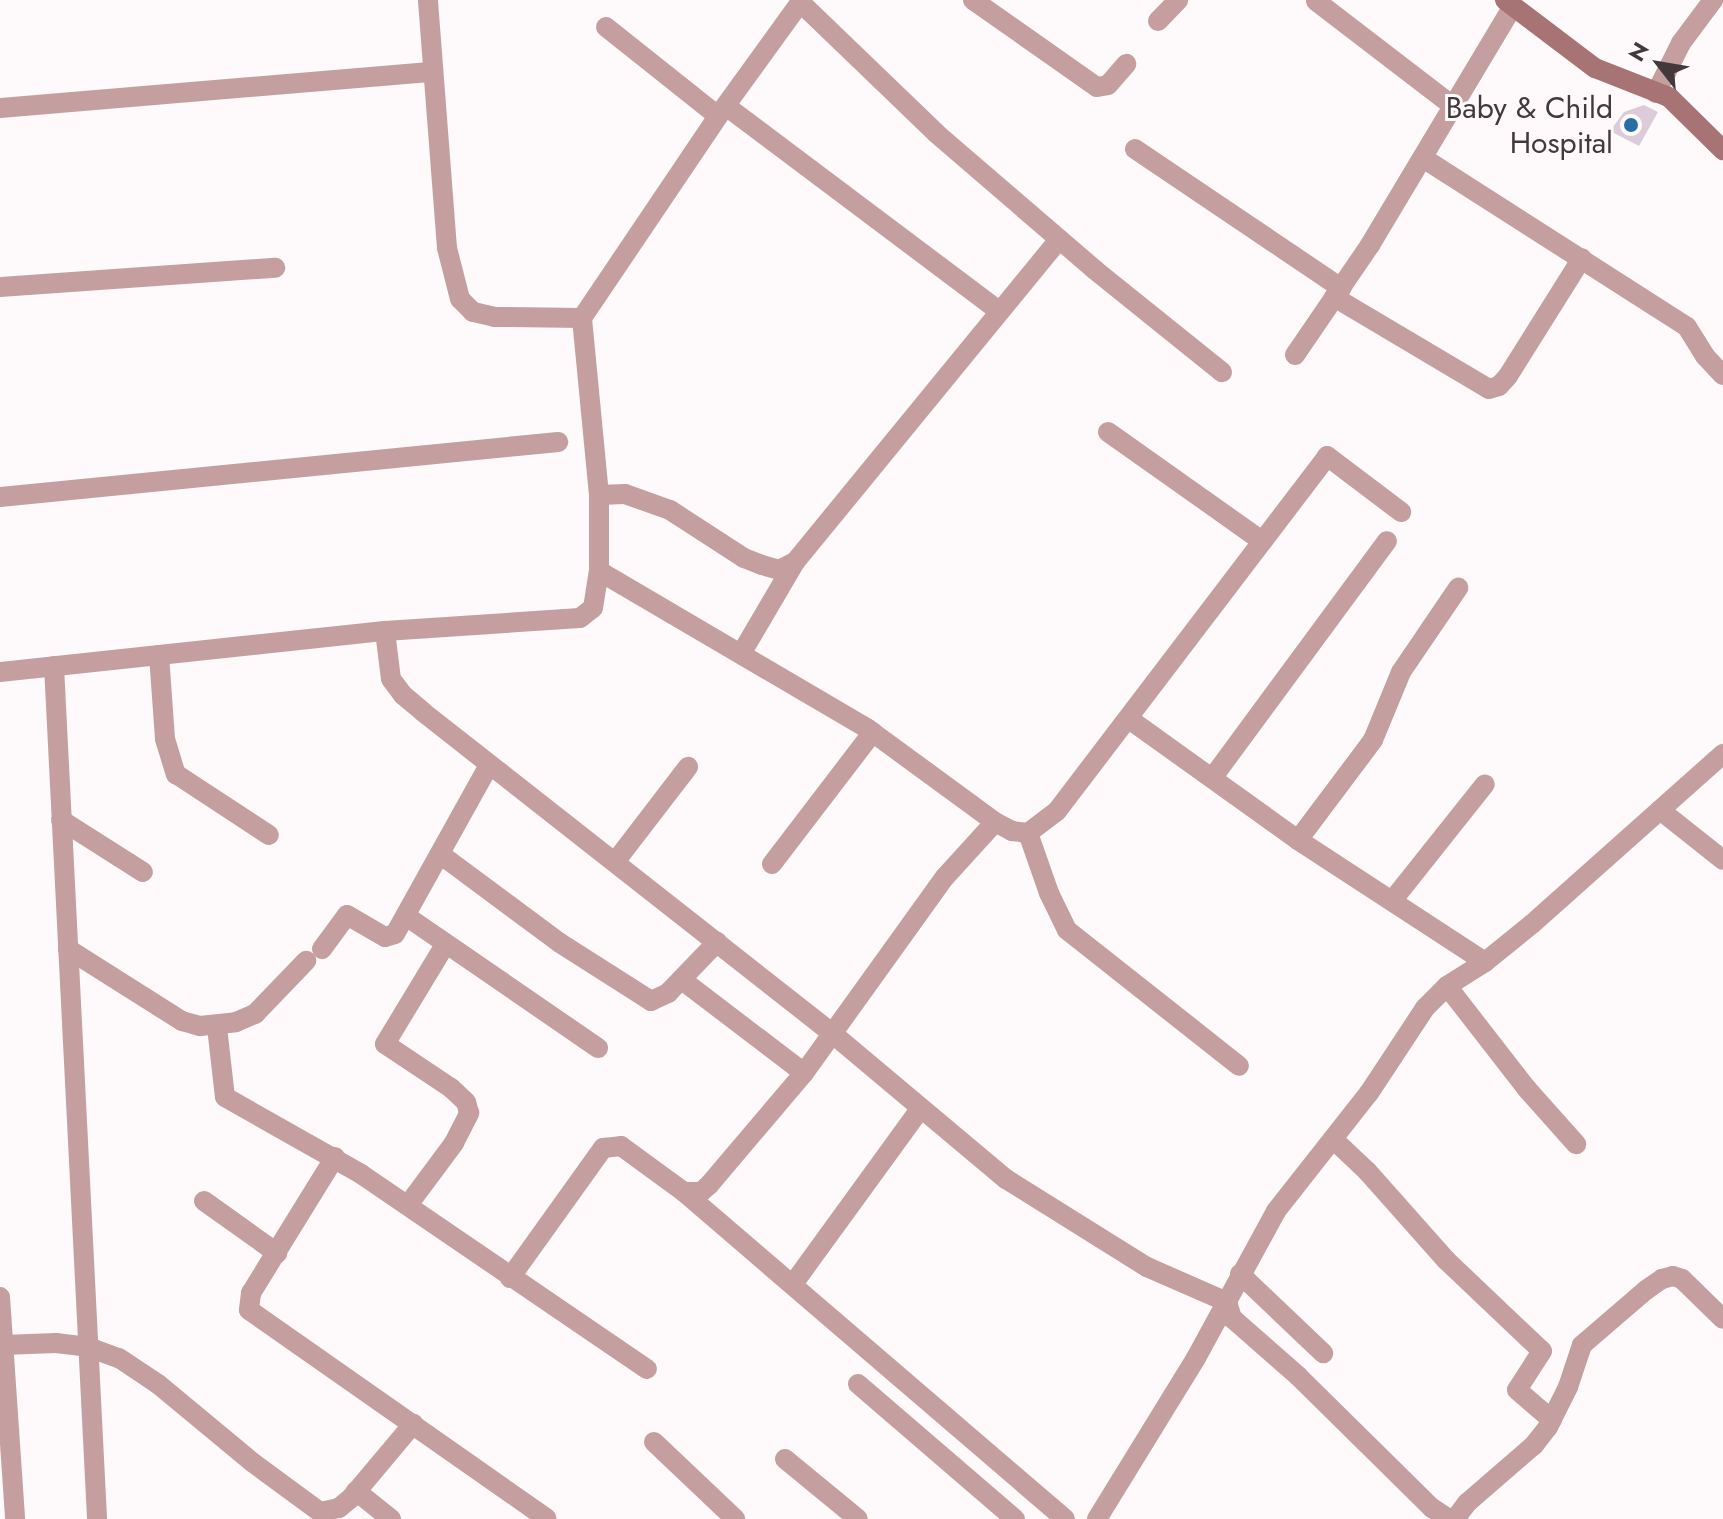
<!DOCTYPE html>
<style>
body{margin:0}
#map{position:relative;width:1723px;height:1519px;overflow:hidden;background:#fefafb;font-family:Jost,sans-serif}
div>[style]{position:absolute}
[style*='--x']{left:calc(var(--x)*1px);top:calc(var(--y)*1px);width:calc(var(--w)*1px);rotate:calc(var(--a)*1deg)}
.building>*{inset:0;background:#dccbd8}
.street>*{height:20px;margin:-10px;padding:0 10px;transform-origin:10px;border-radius:10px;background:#c59fa0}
.secondary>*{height:20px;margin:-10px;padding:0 10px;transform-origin:10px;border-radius:10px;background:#a87374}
.dots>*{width:22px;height:22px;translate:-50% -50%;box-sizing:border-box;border:4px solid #fefafb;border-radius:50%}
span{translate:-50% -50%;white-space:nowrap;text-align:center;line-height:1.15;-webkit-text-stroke:6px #fefafb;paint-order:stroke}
.poi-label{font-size:30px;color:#42393c}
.right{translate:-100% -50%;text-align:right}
.north{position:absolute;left:1619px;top:24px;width:80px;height:80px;-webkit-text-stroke:6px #fefafb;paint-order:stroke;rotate:301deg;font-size:22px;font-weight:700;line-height:32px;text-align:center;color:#42393c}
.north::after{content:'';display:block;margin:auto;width:28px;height:36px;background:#42393c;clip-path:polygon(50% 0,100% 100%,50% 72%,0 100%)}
</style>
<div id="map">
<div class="building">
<div style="clip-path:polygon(1644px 105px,1658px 112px,1639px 146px,1610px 131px,1624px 112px)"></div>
</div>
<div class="street">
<div style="--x:973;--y:0;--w:151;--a:35.1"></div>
<div style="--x:1097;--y:87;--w:11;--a:-10"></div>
<div style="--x:1108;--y:85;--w:28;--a:-49"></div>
<div style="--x:1316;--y:1;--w:174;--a:37.5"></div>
<div style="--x:800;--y:2;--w:190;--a:43.9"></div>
<div style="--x:937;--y:134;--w:208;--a:40.7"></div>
<div style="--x:1095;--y:270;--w:163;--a:38.8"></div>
<div style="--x:1158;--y:21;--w:29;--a:-46"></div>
<div style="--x:606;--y:27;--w:143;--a:38.5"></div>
<div style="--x:1656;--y:93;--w:56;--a:-63.4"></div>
<div style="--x:1681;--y:43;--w:54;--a:-53.3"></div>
<div style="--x:726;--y:106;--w:341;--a:36.9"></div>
<div style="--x:0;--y:108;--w:434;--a:-4.8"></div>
<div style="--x:1135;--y:149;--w:249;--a:34"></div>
<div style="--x:1423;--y:158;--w:313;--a:32.6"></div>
<div style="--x:1687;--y:327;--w:34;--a:58"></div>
<div style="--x:1705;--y:356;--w:26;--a:47"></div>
<div style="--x:0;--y:287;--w:276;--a:-4"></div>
<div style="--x:1334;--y:297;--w:180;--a:30.7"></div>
<div style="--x:1489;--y:389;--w:10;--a:-17"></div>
<div style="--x:1499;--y:386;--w:13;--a:-48"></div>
<div style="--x:1508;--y:376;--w:139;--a:-57.9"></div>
<div style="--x:582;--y:318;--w:244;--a:-56"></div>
<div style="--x:718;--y:116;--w:143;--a:-54.1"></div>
<div style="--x:1295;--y:355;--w:133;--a:-55.7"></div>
<div style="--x:1370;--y:245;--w:279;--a:-59.1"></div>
<div style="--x:1108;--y:432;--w:189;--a:35.3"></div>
<div style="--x:599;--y:495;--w:26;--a:-2"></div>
<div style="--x:625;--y:494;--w:48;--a:19.6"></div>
<div style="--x:670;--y:510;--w:88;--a:33"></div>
<div style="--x:744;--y:558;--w:19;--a:21"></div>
<div style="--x:762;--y:565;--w:18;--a:16"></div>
<div style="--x:779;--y:570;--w:18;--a:-27"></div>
<div style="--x:795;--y:562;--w:417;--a:-50.7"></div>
<div style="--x:0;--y:497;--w:561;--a:-5.63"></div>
<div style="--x:599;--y:571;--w:312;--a:30.4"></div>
<div style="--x:868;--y:729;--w:157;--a:36.2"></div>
<div style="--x:995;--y:822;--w:19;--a:28"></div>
<div style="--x:1012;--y:831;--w:16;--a:7"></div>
<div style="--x:1028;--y:833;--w:36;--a:-37"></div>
<div style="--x:1057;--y:811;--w:446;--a:-52.7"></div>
<div style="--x:1327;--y:456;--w:93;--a:37.1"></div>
<div style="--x:385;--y:631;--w:48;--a:82.9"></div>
<div style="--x:391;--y:679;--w:20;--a:53"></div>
<div style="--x:403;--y:695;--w:26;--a:40"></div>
<div style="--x:423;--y:712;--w:521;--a:38.14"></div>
<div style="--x:833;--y:1034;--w:226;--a:40"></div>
<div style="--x:1006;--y:1179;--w:166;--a:32"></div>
<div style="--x:1147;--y:1267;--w:87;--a:23.6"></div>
<div style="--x:1227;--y:1302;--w:17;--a:73"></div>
<div style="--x:1232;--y:1318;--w:88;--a:41.3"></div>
<div style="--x:1298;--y:1376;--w:188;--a:44.6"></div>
<div style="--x:1432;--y:1508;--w:20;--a:33"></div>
<div style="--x:741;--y:654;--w:107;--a:-59.6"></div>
<div style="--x:159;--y:655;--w:84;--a:85.9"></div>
<div style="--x:165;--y:739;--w:37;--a:73"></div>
<div style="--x:176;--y:774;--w:111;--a:33.3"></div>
<div style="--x:54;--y:666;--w:854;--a:87.11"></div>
<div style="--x:0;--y:672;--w:387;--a:-6.1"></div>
<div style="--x:385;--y:631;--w:195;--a:-3.8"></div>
<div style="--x:580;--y:618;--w:16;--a:-38"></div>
<div style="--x:593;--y:608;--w:37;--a:-81"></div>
<div style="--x:599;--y:571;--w:76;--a:-90"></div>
<div style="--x:599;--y:495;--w:178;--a:-95.5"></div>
<div style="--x:582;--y:318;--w:87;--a:-179.3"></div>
<div style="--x:495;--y:317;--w:23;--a:-167"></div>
<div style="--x:473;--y:312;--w:18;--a:-135"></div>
<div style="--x:460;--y:299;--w:53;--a:-104.3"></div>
<div style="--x:447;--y:248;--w:249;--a:-94.4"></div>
<div style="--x:1129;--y:719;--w:208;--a:35.6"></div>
<div style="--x:1298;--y:840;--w:223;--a:33.1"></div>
<div style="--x:1213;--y:777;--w:293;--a:-53.6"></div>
<div style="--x:1660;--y:810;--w:80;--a:38.4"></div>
<div style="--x:61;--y:820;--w:97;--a:32.4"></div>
<div style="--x:1028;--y:833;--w:64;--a:70.7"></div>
<div style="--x:1049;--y:893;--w:41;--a:64.1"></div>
<div style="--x:1067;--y:930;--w:219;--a:38.3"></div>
<div style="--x:1298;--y:840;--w:125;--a:-53.1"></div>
<div style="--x:1373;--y:740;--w:74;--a:-67.6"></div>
<div style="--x:1401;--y:672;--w:102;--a:-55.8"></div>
<div style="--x:440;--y:854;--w:149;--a:36.6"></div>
<div style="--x:560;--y:943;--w:108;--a:32.5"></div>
<div style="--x:651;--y:1001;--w:19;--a:-25"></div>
<div style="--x:668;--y:993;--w:71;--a:-46.1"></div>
<div style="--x:615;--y:862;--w:120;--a:-52.5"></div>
<div style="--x:772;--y:864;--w:166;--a:-52.6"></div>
<div style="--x:1392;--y:901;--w:149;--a:-51.5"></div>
<div style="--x:406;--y:916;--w:233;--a:34.5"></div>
<div style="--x:68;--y:949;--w:135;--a:32.3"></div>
<div style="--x:182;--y:1021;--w:19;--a:16"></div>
<div style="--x:200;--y:1026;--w:36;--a:-6"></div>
<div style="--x:236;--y:1022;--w:21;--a:-23"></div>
<div style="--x:255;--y:1014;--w:74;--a:-46.1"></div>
<div style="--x:322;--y:949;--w:42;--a:-53.7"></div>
<div style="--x:347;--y:915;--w:44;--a:30.1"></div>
<div style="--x:385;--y:937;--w:10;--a:-17"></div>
<div style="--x:395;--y:934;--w:193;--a:-60.9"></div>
<div style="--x:682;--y:980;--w:153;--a:37.3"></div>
<div style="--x:1447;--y:986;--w:130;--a:52.2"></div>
<div style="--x:1527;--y:1089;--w:74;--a:48.3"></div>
<div style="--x:217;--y:1027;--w:70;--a:83.5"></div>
<div style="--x:225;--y:1097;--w:156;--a:29.5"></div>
<div style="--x:361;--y:1174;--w:346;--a:34.3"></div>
<div style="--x:1333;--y:1139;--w:47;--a:43.3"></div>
<div style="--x:1367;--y:1171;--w:119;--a:48.4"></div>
<div style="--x:1446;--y:1260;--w:132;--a:43.5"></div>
<div style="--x:1542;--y:1351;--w:46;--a:122.7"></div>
<div style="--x:1517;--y:1390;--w:46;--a:40.6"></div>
<div style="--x:335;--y:1157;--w:160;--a:121.7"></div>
<div style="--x:251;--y:1293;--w:17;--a:97"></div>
<div style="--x:249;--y:1310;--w:363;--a:35"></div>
<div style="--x:684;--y:1192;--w:502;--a:40.64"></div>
<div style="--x:204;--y:1201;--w:90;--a:35.5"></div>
<div style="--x:408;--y:1205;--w:77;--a:-53.4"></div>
<div style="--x:454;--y:1143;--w:34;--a:-63"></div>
<div style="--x:469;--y:1113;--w:11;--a:-105"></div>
<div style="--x:466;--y:1102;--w:21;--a:-137"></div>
<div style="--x:451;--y:1088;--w:79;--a:-146.3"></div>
<div style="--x:385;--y:1044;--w:116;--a:-58.8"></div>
<div style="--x:1240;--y:1274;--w:115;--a:43.6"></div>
<div style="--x:510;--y:1278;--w:160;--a:-54.4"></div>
<div style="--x:603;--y:1148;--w:18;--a:-6"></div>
<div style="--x:621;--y:1146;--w:78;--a:36.1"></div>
<div style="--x:684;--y:1192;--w:17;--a:0"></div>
<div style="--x:701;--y:1192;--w:11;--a:-41"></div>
<div style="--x:709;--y:1185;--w:147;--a:-49.7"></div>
<div style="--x:804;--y:1073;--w:241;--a:-54.3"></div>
<div style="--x:945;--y:877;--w:74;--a:-47.7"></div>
<div style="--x:793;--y:1284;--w:216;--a:-54"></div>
<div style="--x:0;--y:1297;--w:223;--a:86.1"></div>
<div style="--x:3;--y:1345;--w:53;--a:-2.2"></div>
<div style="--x:56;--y:1343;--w:32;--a:7"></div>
<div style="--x:88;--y:1347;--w:33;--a:20"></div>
<div style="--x:119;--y:1358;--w:47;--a:33.7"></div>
<div style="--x:158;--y:1384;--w:122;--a:39.7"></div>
<div style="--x:252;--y:1462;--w:84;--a:36.3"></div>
<div style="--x:320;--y:1512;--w:19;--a:-12"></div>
<div style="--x:339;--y:1508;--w:16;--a:-40"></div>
<div style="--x:351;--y:1498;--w:97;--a:-50"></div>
<div style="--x:858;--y:1384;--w:207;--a:40.7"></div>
<div style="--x:654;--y:1442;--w:112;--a:43.5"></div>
<div style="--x:785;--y:1459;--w:94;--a:39.4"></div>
<div style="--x:356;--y:1491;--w:45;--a:38.7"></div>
<div style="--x:1097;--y:1519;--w:189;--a:-58.4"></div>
<div style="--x:1196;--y:1358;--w:167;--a:-61.4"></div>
<div style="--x:1276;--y:1211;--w:150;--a:-51.8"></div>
<div style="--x:1369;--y:1093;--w:102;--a:-56.6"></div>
<div style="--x:1425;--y:1008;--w:31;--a:-45"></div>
<div style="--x:1447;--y:986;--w:45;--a:-32.3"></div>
<div style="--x:1485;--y:962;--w:60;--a:-39"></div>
<div style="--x:1532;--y:924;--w:256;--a:-41.7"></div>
<div style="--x:1455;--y:1519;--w:20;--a:-53"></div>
<div style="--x:1467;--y:1503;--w:89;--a:-40.9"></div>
<div style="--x:1534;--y:1445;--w:23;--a:-52"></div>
<div style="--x:1548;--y:1427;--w:45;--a:-63.4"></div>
<div style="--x:1568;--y:1387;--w:44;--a:-71.6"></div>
<div style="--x:1582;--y:1345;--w:84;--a:-40.7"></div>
<div style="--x:1646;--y:1290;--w:19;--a:-35"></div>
<div style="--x:1662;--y:1279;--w:11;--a:-15"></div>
<div style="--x:1673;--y:1276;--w:9;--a:18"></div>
<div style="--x:1682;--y:1279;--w:57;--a:44.3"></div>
</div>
<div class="secondary">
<div style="--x:1505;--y:0;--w:113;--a:37.1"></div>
<div style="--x:1595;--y:68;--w:79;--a:21.4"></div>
<div style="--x:1669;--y:97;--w:76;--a:44.5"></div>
</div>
<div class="dots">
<div style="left:1631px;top:125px;background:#2a6fa4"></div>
</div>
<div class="poi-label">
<span class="right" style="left:1613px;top:125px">Baby &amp; Child<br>Hospital</span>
</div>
<div class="north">N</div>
</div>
